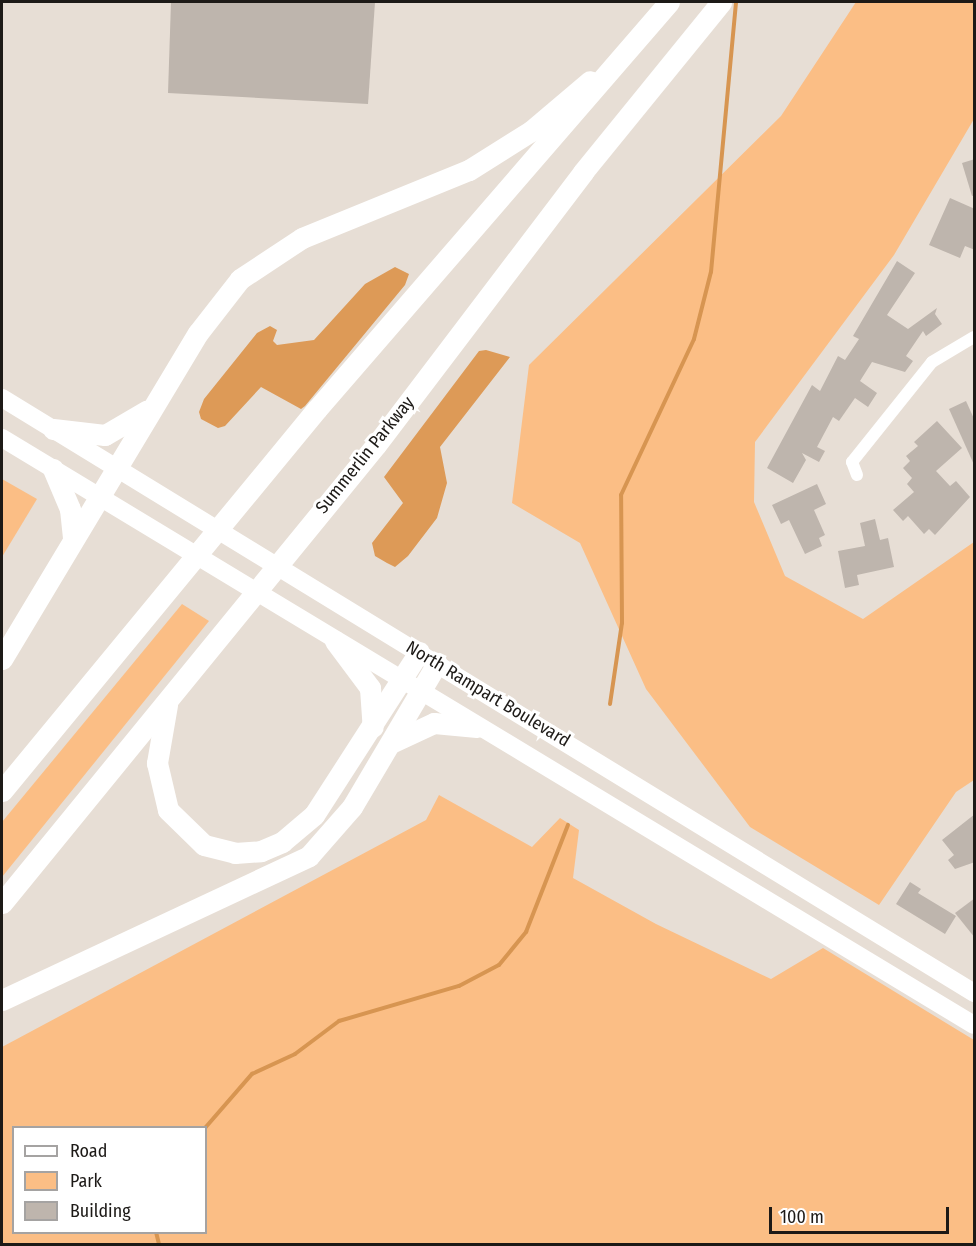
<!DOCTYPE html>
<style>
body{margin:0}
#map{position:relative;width:976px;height:1246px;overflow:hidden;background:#e7ded5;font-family:"Fira Sans Condensed",sans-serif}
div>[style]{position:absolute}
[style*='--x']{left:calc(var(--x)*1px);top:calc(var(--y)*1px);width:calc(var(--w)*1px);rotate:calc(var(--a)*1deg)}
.green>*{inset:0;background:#fbbe85}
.forest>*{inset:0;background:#dd9a57}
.stream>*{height:4px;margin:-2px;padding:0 2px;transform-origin:2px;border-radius:2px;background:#d79551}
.building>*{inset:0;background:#beb5ad}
.minor>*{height:12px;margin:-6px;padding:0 6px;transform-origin:6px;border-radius:6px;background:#fff}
.primary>*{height:18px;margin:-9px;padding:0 9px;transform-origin:9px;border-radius:9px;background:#fff}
.motorway>*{height:21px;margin:-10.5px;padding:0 10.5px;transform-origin:10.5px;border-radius:10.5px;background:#fff}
span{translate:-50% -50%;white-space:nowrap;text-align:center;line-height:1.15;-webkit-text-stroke:6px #fff;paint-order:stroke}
.street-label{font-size:18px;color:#1d1a17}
.frame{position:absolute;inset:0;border:3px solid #1d1a17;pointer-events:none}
.legend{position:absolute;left:12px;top:1126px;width:195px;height:108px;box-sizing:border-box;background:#fff;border:2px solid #a5a3a2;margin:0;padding:8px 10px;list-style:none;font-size:18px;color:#1d1a17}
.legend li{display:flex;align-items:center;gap:12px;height:30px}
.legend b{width:30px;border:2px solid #a5a3a2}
.scale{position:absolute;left:769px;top:1207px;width:180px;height:27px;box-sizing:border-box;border:3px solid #1d1a17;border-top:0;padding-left:8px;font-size:18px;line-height:21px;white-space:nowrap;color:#1d1a17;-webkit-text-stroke:4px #fff;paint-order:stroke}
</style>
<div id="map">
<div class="green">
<div style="clip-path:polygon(856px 2px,974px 2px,974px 119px,894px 255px,755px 442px,754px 502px,785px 576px,863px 619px,974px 542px,974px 780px,956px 792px,879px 905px,750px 827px,646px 689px,580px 543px,512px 503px,529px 365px,781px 116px)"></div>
<div style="clip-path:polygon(2px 479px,37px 499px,2px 557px)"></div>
<div style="clip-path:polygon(182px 604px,209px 621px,2px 877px,2px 822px)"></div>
<div style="clip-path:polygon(evenodd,439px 795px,532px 847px,560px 818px,579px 830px,573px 878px,656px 924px,771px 979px,823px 948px,974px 1040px,974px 1244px,2px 1244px,2px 1047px,426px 820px,439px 795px,14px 1128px,206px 1128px,206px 1232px,14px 1232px,14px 1128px)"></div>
</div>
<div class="forest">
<div style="clip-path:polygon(395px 267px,409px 274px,405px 285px,305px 406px,301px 409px,261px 387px,225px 426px,218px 428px,201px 419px,199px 412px,204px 399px,257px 333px,270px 326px,277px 330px,273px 341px,277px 345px,314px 340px,365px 284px)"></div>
<div style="clip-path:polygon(486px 350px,510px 357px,440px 447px,447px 483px,437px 518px,408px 556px,395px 567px,387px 563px,375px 556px,372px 543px,403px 503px,384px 477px,479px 351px)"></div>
</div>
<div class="stream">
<div style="--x:610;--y:704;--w:82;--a:-81.6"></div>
<div style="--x:622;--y:623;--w:128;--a:-90.4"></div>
<div style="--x:621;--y:495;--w:172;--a:-64.9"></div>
<div style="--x:694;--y:339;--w:69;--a:-75.8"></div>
<div style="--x:711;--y:272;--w:271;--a:-84.7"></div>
<div style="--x:205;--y:1128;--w:72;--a:-49"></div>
<div style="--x:252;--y:1074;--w:47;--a:-24.9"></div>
<div style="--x:295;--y:1054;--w:55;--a:-36.9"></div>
<div style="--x:339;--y:1021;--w:125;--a:-16.3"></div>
<div style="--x:459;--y:986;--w:45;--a:-27.7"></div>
<div style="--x:499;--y:965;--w:43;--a:-50.7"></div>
<div style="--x:526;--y:932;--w:115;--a:-68.6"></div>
<div style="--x:156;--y:1232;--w:12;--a:76"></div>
</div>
<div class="building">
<div style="clip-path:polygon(171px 2px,375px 2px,368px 104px,168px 93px)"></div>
<div style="clip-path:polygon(975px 159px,975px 195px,972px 196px,962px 163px)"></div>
<div style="clip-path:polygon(950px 198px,975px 209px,975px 250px,965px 246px,960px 258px,929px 245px)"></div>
<div style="clip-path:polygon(897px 261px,915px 273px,887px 315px,908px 329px,937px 308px,935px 314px,942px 324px,926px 336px,923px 331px,906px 356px,913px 361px,905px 372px,872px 362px,860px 381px,877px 393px,868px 407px,855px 398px,839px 421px,833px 417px,817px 447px,825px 451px,819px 462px,802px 453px,806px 460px,793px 483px,767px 468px,812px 385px,820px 391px,838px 356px,845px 360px,859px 339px,853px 336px)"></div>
<div style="clip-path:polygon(966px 401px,975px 421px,975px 467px,949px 409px)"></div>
<div style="clip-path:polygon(937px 421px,962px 448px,936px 471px,950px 486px,956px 481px,970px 497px,935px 535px,929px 529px,924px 534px,908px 516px,903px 521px,893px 510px,914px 492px,907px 484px,912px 478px,903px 468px,910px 461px,906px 456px,918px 446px,914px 442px)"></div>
<div style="clip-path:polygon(817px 484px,826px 504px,814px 510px,825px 535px,819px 538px,822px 546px,805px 554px,789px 520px,781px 524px,772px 505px)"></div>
<div style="clip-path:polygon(875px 519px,880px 540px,888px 538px,894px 567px,857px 575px,859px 585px,845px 588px,838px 551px,865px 546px,860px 523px)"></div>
<div style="clip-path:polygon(975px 814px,975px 862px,955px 869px,948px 860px,954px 855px,942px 840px)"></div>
<div style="clip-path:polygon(910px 882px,921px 889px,918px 893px,956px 916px,945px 934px,896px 904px)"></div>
<div style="clip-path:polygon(975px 898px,975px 938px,955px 913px)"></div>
</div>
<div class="minor">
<div style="--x:857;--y:475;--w:14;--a:-111"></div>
<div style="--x:852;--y:462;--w:128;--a:-51.3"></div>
<div style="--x:932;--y:362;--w:49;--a:-30.8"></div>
</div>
<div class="primary">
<div style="--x:2;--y:398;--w:1140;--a:31.47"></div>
<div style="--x:2;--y:438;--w:1135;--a:31.13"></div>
</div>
<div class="motorway">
<div style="--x:53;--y:429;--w:52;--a:6.6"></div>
<div style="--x:105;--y:435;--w:48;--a:-30.3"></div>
<div style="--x:53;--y:469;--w:43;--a:67"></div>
<div style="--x:70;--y:509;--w:28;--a:84"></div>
<div style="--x:335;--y:641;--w:59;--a:53.3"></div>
<div style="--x:370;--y:688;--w:39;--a:86"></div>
<div style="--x:2;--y:659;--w:380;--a:-59"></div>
<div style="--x:198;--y:333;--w:68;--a:-52.1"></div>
<div style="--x:240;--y:279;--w:74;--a:-33.5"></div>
<div style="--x:302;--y:238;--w:180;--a:-22.2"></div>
<div style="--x:469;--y:170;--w:73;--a:-32.2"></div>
<div style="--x:531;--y:131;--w:77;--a:-40.3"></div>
<div style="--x:167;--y:705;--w:59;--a:99.8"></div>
<div style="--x:157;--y:763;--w:48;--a:76.8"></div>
<div style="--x:168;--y:810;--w:50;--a:44.2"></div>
<div style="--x:204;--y:845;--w:32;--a:14"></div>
<div style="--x:235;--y:853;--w:26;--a:-4"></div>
<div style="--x:261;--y:851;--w:23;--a:-23"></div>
<div style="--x:282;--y:842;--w:42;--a:-40.2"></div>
<div style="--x:314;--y:815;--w:194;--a:-57.2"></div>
<div style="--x:393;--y:742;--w:45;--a:-24.9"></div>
<div style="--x:434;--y:723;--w:43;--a:5.3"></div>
<div style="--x:2;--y:791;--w:495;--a:-50.5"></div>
<div style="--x:317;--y:409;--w:538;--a:-49.14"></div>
<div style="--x:2;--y:903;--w:591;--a:-50.77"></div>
<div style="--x:376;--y:445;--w:343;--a:-52.8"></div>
<div style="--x:583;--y:172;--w:219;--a:-50.9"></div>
<div style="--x:2;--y:1000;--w:339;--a:-25.1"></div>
<div style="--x:309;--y:856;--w:65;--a:-48.7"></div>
<div style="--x:352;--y:807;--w:167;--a:-59.4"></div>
</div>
<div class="street-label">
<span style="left:365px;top:455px;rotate:-51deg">Summerlin Parkway</span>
<span style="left:488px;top:694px;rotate:31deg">North Rampart Boulevard</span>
</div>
<div class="frame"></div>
<ul class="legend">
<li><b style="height:8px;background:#fff"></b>Road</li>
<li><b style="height:16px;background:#fbbe85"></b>Park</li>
<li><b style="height:16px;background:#beb5ad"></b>Building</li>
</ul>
<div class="scale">100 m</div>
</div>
